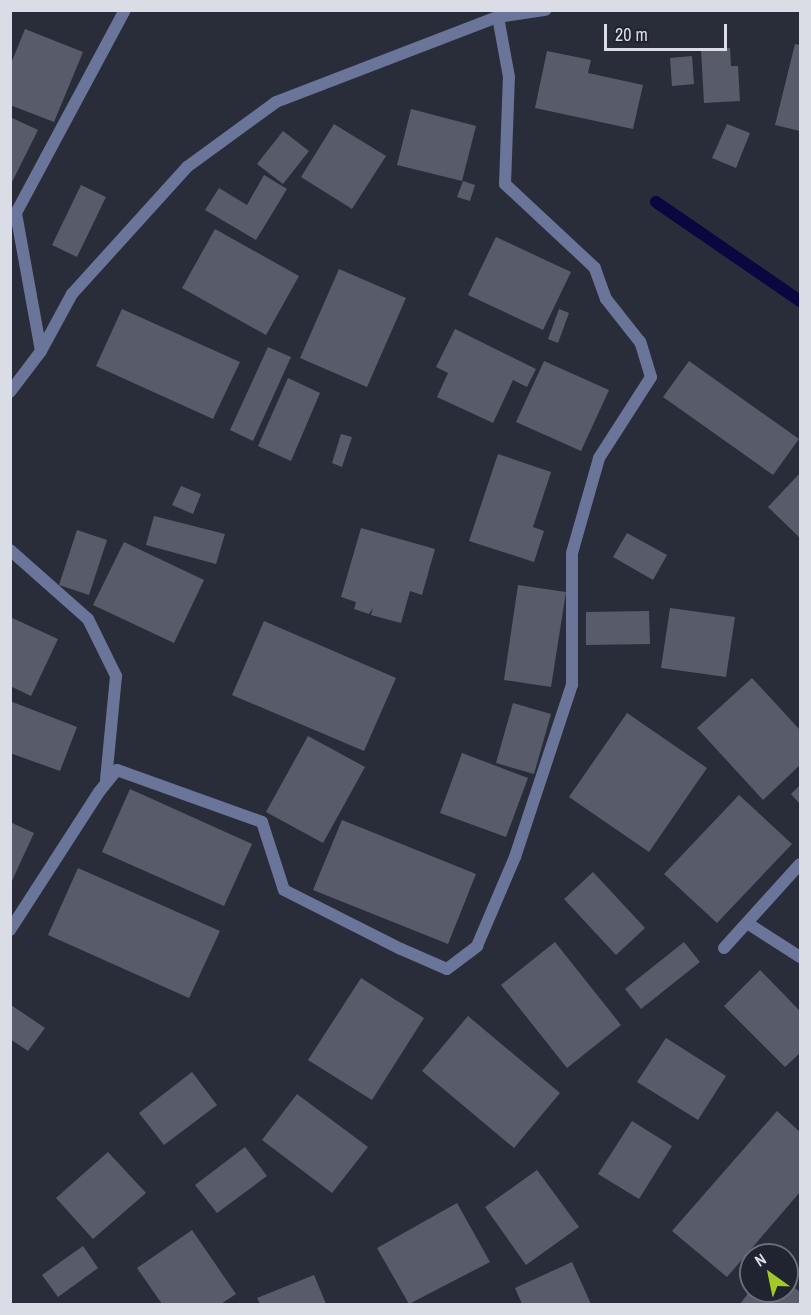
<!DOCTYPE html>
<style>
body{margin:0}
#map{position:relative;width:811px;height:1315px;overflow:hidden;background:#292d3a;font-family:"Archivo Narrow",sans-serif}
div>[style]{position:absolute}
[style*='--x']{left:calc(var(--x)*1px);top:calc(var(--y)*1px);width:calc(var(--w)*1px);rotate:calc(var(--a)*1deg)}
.stream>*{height:12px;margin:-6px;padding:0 6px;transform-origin:6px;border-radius:6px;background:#090640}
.building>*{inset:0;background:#585c6a}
.street>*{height:12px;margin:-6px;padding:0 6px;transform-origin:6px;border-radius:6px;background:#6b7499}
span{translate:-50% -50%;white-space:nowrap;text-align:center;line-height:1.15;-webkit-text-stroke:4.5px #202330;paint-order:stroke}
.frame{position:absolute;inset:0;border:12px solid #dbdde6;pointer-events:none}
.north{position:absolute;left:739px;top:1243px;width:60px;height:60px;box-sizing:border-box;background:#202330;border:2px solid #6b6d79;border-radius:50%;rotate:327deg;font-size:16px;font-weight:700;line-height:24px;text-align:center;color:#dbdde6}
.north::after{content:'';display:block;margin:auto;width:21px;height:27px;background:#a2c928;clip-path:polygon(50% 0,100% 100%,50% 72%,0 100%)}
.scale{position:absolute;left:604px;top:24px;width:123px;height:27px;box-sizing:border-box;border:3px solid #dbdde6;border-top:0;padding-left:8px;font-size:18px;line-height:21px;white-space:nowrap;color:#dbdde6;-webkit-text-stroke:4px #202330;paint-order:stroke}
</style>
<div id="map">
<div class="stream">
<div style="--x:656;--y:202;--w:175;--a:34.5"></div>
</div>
<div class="building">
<div style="clip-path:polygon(25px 29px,83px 52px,54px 122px,10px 105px,10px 66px)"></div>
<div style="clip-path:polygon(795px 44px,800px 45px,800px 131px,775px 125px)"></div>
<div style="clip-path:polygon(730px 48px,731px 66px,738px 66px,740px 101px,704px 103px,701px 50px)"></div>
<div style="clip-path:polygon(547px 51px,591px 60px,588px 73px,643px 85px,633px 129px,535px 108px)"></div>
<div style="clip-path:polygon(692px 56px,694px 84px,672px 86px,670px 58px)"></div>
<div style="clip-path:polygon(411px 109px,476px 126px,462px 181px,397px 165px)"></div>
<div style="clip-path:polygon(10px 117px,38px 130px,10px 186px)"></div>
<div style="clip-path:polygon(334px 124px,386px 156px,352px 209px,301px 177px)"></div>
<div style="clip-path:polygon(727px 124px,750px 133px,736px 168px,712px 158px)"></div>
<div style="clip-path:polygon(283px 131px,309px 151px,283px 184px,257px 164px)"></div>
<div style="clip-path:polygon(264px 175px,287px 189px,256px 240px,205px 210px,219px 188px,247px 205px)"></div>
<div style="clip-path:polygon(463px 181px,475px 185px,470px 201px,457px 197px)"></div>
<div style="clip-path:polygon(81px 185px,106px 197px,77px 257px,52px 245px)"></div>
<div style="clip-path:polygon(215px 229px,299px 276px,266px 335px,182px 288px)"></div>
<div style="clip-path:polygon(496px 237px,571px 272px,543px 330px,468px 295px)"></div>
<div style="clip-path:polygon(339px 269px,406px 298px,367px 387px,300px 358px)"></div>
<div style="clip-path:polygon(122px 309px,240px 362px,213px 419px,96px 366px)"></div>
<div style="clip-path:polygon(559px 309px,569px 313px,558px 343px,548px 339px)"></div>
<div style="clip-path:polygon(455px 329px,536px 369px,527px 387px,513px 380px,493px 423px,437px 397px,448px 373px,436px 367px)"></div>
<div style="clip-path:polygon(268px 347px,291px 357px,253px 441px,230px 430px)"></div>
<div style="clip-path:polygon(544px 361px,609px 390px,581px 451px,516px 422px)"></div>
<div style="clip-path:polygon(689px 361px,799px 439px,773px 475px,663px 397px)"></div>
<div style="clip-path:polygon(288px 378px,320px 393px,291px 461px,258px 446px)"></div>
<div style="clip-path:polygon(341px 434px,352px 437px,342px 467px,332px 463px)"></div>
<div style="clip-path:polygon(498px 454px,551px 472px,533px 527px,544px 531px,534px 562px,469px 541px)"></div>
<div style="clip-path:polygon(800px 473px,800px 538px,768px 507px)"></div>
<div style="clip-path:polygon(181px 486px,201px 494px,193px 514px,172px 505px)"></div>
<div style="clip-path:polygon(154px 516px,225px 534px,216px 564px,146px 545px)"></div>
<div style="clip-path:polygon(361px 528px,435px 549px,422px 595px,410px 591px,401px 623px,371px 615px,373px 608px,369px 614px,354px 609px,356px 602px,341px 597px)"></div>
<div style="clip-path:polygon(77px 530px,107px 540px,89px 595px,59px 585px)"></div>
<div style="clip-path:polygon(627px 533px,667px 555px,653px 580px,613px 557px)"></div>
<div style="clip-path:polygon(124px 542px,204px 580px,174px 643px,93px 605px)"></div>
<div style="clip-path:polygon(518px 585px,566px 592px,551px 687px,504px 680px)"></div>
<div style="clip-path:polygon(670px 608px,735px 617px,726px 677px,661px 668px)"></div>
<div style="clip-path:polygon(649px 611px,650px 644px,586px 645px,586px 612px)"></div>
<div style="clip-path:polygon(10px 617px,58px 639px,31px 696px,10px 686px)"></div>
<div style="clip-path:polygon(264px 621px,396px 678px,364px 751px,232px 695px)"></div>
<div style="clip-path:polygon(752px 678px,800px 730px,800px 765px,763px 800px,697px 728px)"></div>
<div style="clip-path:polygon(10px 701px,77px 727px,60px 771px,10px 753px)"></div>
<div style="clip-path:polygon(513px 703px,551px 714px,534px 774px,496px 763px)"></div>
<div style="clip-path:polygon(627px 713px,707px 768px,649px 852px,569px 797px)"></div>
<div style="clip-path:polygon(308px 736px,365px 767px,323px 843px,266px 812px)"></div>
<div style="clip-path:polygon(462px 753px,528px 778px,506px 837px,440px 813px)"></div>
<div style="clip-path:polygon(800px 785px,800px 804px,791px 794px)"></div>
<div style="clip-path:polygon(130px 789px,252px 844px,224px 906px,102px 852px)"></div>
<div style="clip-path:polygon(739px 795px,792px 844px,717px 923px,664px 874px)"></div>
<div style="clip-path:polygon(342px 820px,476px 874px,448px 944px,313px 890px)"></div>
<div style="clip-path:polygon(10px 822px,34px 833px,10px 885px)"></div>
<div style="clip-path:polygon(78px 868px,220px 931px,189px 998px,48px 935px)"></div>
<div style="clip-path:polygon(593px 872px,645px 928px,616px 955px,564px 899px)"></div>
<div style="clip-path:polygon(555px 942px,621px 1025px,567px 1068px,501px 985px)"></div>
<div style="clip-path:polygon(684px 942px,700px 962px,641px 1009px,625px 989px)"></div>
<div style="clip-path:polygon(760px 970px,800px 1011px,800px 1053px,785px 1067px,724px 1006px)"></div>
<div style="clip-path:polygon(361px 978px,424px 1018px,372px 1100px,308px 1060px)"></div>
<div style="clip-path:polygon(11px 1005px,45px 1028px,28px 1051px,10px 1039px)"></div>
<div style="clip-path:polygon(468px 1016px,560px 1093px,514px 1148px,422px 1071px)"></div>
<div style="clip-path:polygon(666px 1038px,726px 1076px,698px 1120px,637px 1082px)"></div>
<div style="clip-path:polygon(192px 1072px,217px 1105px,164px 1145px,139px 1113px)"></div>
<div style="clip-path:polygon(297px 1094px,368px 1147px,332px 1193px,262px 1140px)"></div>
<div style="clip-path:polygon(777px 1111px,800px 1132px,800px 1192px,727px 1277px,672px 1231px)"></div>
<div style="clip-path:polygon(632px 1121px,672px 1146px,639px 1199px,598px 1174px)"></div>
<div style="clip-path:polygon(245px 1147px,267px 1176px,217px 1213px,195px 1185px)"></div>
<div style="clip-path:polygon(108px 1152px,146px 1193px,93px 1239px,56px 1198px)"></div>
<div style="clip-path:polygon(537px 1170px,579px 1227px,526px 1265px,485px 1207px)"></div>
<div style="clip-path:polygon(457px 1203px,490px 1262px,409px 1304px,377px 1248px)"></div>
<div style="clip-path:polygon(192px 1230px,236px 1294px,221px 1304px,162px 1304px,137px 1268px)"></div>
<div style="clip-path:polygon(83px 1246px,98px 1268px,58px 1297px,42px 1275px)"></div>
<div style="clip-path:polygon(572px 1262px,591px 1304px,522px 1304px,515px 1288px)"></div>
<div style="clip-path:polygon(314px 1275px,326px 1304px,260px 1304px,257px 1298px)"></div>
<div style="clip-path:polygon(787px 1282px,800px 1292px,800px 1304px,740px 1304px,750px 1291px,787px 1291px)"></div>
</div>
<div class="street">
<div style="--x:41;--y:351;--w:140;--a:-100.3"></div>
<div style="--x:16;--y:213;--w:230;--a:-61.8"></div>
<div style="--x:10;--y:392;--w:51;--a:-52.9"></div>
<div style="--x:41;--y:351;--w:65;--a:-61.5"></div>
<div style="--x:72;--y:294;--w:171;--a:-47.8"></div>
<div style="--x:187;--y:167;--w:110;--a:-36.1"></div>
<div style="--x:276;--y:102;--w:238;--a:-21"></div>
<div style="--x:498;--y:17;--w:48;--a:-8.5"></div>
<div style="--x:10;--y:550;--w:104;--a:41.5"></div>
<div style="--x:88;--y:619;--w:64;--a:63.8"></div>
<div style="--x:116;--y:676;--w:104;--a:95.5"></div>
<div style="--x:747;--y:923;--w:63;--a:32.7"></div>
<div style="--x:10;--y:930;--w:164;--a:-57.2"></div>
<div style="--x:99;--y:792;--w:28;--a:-51"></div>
<div style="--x:117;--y:770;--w:154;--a:19.7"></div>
<div style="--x:262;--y:822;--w:71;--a:72.1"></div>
<div style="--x:284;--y:890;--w:131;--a:26.8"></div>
<div style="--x:401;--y:949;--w:50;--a:23.5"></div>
<div style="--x:447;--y:969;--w:38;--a:-37"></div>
<div style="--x:477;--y:946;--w:97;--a:-66.9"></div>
<div style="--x:515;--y:857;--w:181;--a:-71.7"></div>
<div style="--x:572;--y:685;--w:132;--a:-90"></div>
<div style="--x:572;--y:553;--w:99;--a:-74.1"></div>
<div style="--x:599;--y:458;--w:96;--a:-57.3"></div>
<div style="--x:651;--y:377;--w:37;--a:-107"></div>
<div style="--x:640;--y:342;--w:55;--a:-128.3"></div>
<div style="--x:606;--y:299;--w:33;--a:-110"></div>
<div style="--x:595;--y:268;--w:123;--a:-137"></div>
<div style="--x:505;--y:184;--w:107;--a:-87.9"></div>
<div style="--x:509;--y:77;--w:61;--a:-100.4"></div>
<div style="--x:724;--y:948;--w:113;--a:-47.9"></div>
</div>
<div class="frame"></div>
<div class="north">N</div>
<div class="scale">20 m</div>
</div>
